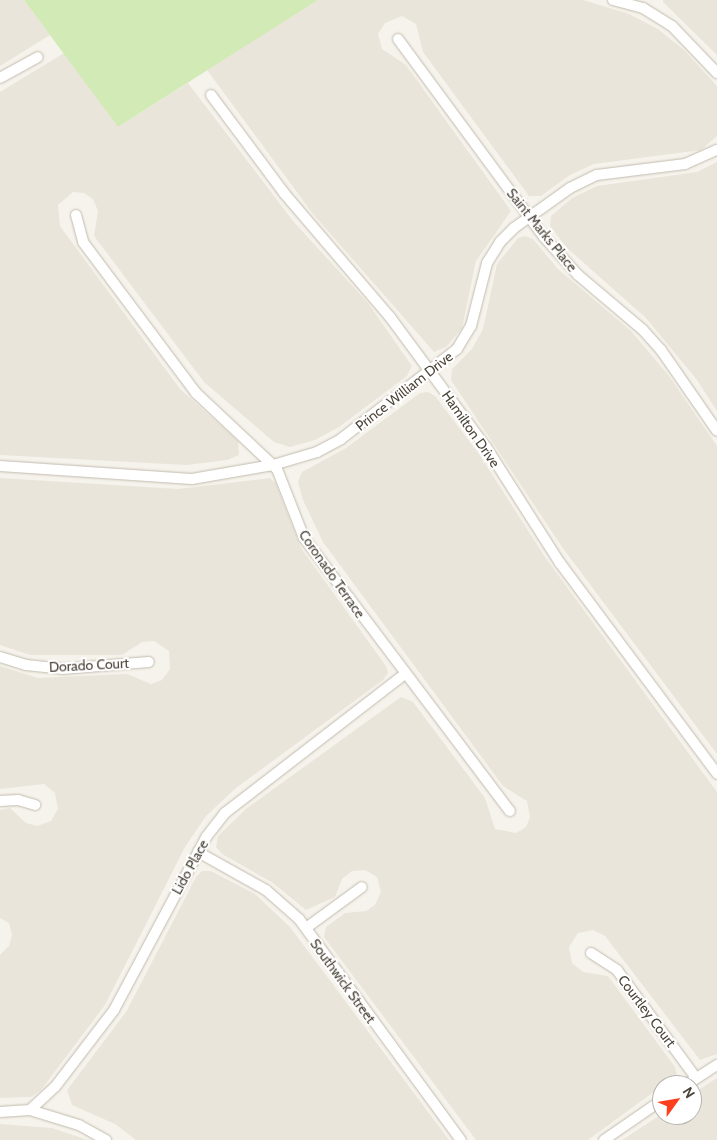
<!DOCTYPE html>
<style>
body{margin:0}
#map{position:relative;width:717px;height:1140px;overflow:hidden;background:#f6f3ec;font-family:Cabin,sans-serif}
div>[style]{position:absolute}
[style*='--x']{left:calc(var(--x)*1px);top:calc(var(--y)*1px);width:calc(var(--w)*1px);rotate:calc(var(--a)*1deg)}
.residential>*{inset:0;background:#eae5da}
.green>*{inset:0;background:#d2eab5}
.roads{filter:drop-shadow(0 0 1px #c2bbae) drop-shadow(0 0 1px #c2bbae)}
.minor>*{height:10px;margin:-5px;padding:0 5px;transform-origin:5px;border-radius:5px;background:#fff}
span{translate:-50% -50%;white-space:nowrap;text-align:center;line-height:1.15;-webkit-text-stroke:4px #fff;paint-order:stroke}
.street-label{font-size:14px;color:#4b4439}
.north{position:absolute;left:652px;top:1075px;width:50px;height:50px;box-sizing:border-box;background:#fff;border:1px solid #b7b4b0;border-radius:50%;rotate:58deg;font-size:14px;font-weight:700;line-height:20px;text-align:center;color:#4b4439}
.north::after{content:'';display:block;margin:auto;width:18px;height:22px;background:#fc3f1d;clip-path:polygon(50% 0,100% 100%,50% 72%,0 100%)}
</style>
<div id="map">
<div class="residential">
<div style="clip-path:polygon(0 0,24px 0,50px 35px,0 66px)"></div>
<div style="clip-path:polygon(318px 0,583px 0,629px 14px,658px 29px,684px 50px,717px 86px,717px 136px,701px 150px,594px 164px,570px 175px,541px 196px,529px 196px,423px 52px,416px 24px,402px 16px,385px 23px,378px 34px,382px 49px,406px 65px,511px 211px,476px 261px,462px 328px,446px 347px,434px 352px,313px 214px,207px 70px)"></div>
<div style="clip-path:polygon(663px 0,717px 0,717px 55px,663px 2px)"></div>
<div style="clip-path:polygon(64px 53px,118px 127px,188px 83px,293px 221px,368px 303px,412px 366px,407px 376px,339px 427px,315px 440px,290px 447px,274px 442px,204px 382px,94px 236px,98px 211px,93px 199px,84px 193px,73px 192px,58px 205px,60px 226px,180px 389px,238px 441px,239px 455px,227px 460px,186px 465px,0 455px,0 92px)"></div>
<div style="clip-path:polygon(717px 162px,717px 411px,697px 380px,646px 318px,567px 248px,550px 226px,551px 216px,572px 198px,597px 186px,697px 172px)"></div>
<div style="clip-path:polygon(525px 236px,533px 239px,558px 269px,632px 332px,669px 376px,717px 446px,717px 754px,562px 547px,451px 380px,452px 369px,472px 349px,483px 329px,497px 264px,518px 238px)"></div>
<div style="clip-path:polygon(428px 392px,435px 396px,479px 454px,545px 557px,717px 792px,717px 1054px,700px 1060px,605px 936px,593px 930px,578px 933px,569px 947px,572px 963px,583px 972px,608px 976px,675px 1067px,677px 1075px,588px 1140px,476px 1140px,324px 937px,326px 927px,345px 913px,366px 911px,375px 905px,381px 892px,377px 877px,365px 870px,352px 871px,342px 879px,335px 897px,306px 910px,273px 883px,222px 854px,216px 847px,218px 836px,247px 808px,401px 697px,413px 702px,485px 798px,495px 829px,516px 833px,526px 827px,530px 817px,527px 801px,503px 786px,323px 542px,303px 500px,298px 482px,302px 472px,346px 448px,420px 393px)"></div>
<div style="clip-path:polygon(0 478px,178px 489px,270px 478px,276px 484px,301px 548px,386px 666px,388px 673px,383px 680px,236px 788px,206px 816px,185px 847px,105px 1005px,41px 1090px,31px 1097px,0 1098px,0 955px,9px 946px,12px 935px,9px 923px,0 918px,0 810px,10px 808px,26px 823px,37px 826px,51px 821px,58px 809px,55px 793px,44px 784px,0 789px,0 666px,38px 678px,127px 674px,151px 684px,162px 680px,170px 669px,169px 651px,154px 641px,142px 642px,122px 655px,30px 655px,0 645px)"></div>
<div style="clip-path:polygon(202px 871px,211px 871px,255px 894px,290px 927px,449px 1140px,136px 1140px,115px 1124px,72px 1105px,67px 1090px,126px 1012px,196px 877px)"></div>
<div style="clip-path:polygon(717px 1078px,717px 1140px,622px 1140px,662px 1114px,692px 1115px,692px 1094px)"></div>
<div style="clip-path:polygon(0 1124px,52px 1128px,88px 1140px,0 1140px)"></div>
</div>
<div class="green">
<div style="clip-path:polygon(24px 0,318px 0,118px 127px)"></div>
</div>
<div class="roads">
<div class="minor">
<div style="--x:613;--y:0;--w:31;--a:15"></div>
<div style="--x:643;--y:8;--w:34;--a:32"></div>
<div style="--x:672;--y:26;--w:65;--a:46.2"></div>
<div style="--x:398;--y:39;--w:246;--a:53.6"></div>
<div style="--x:544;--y:237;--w:51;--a:48.2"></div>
<div style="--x:578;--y:275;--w:85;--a:40.2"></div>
<div style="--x:643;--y:330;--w:27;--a:48"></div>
<div style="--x:661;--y:350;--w:98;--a:55.3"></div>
<div style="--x:0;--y:78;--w:43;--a:-28.9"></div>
<div style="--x:211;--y:95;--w:122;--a:53.3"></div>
<div style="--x:284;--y:193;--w:163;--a:49.5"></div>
<div style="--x:390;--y:317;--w:162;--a:53.6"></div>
<div style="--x:486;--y:447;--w:138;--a:57.5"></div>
<div style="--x:560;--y:563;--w:263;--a:53.3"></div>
<div style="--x:76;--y:215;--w:28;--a:75"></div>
<div style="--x:83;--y:242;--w:189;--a:53.2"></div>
<div style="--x:196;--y:393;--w:111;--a:43.2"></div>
<div style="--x:277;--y:469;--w:74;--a:68.6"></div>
<div style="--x:304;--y:538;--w:342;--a:53"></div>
<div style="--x:0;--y:466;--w:192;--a:3.9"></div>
<div style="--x:192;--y:479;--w:82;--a:-9.8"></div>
<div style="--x:273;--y:465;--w:46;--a:-16.5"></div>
<div style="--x:317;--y:452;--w:27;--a:-28"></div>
<div style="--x:341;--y:439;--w:147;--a:-37.8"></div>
<div style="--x:457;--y:349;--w:27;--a:-59"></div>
<div style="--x:471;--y:326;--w:65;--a:-75.7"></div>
<div style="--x:487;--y:263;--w:25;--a:-58"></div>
<div style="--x:500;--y:242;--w:20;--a:-45"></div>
<div style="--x:514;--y:228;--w:69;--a:-35.5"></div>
<div style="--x:570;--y:188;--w:30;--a:-26"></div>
<div style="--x:597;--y:175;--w:89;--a:-7.1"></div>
<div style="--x:685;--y:164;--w:35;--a:-24"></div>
<div style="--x:0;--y:657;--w:27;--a:17"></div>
<div style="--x:26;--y:665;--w:36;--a:6"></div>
<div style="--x:62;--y:669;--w:87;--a:-4.6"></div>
<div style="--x:0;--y:801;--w:18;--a:-3"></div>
<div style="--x:18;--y:800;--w:18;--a:16"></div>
<div style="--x:198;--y:852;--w:78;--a:29.2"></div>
<div style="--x:266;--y:890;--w:44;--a:41.3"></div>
<div style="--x:299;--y:919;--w:274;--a:53.8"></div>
<div style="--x:306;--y:928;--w:69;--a:-36.2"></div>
<div style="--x:591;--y:953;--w:31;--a:33"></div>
<div style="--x:617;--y:970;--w:134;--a:53.8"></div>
<div style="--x:686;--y:1085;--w:37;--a:-33"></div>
<div style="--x:30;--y:1110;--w:34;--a:-43"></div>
<div style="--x:55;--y:1087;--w:97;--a:-52.5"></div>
<div style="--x:114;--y:1010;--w:197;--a:-61.9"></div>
<div style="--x:207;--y:836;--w:29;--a:-52"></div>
<div style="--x:225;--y:813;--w:227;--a:-37.7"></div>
<div style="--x:0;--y:1112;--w:30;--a:-4"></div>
<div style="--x:30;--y:1110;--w:51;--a:17"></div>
<div style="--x:79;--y:1125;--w:31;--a:29"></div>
<div style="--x:604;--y:1140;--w:70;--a:-34.6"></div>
</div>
</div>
<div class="street-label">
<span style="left:542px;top:230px;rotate:51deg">Saint Marks Place</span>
<span style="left:404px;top:391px;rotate:-38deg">Prince William Drive</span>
<span style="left:471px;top:429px;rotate:55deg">Hamilton Drive</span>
<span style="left:332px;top:574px;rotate:55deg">Coronado Terrace</span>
<span style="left:89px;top:665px;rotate:-3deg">Dorado Court</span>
<span style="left:190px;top:867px;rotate:-61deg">Lido Place</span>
<span style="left:343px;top:981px;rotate:54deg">Southwick Street</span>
<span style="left:647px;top:1011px;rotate:53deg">Courtley Court</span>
</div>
<div class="north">N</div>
</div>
